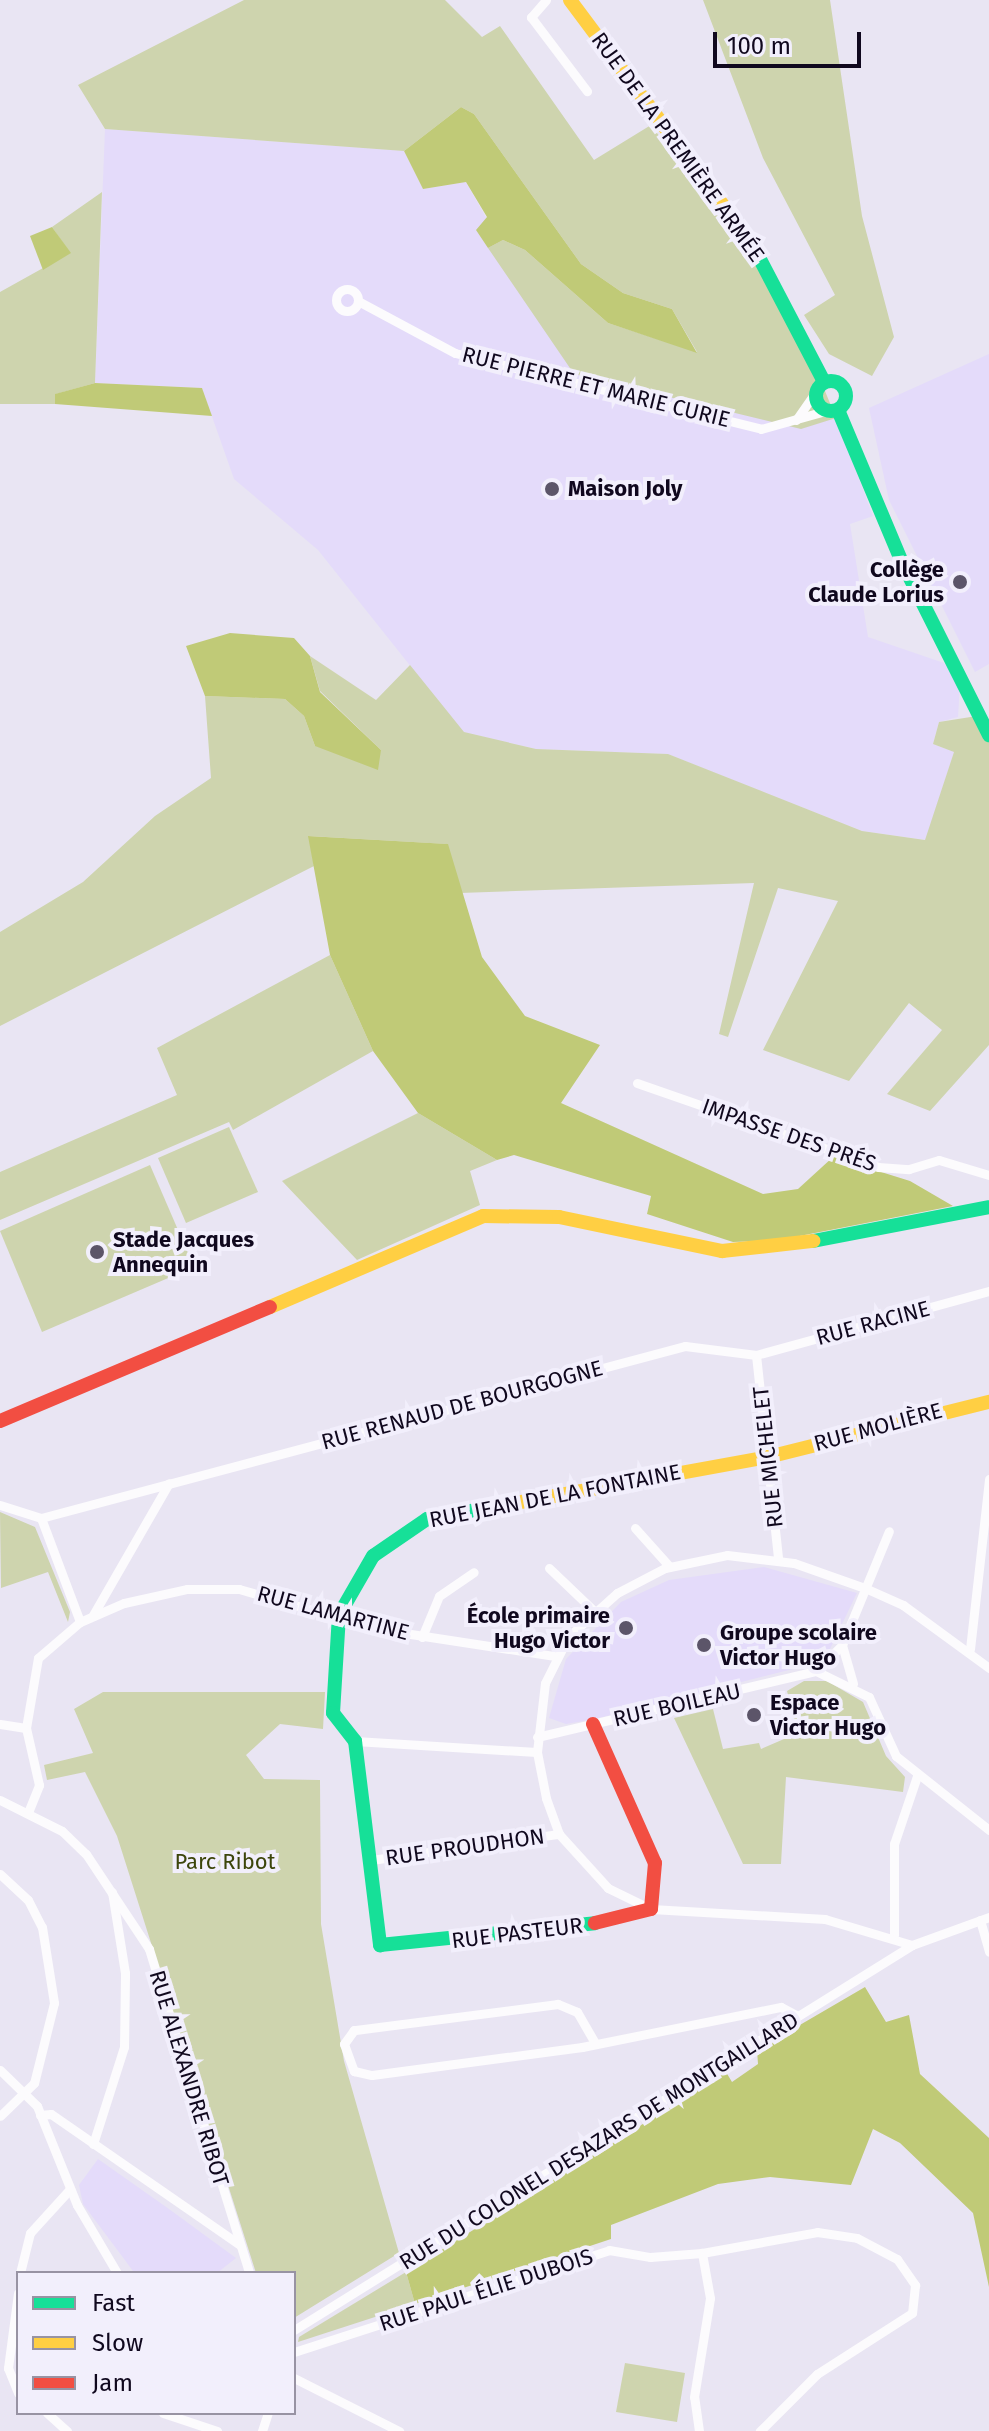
<!DOCTYPE html>
<meta charset="utf-8">
<style>
body{margin:0}
#map{position:relative;width:989px;height:2431px;overflow:hidden;background:#e9e5f3;font-family:"Fira Sans",sans-serif}
div>[style]{position:absolute}
[style*='--x']{left:calc(var(--x)*1px);top:calc(var(--y)*1px);width:calc(var(--w)*1px);rotate:calc(var(--a)*1deg)}
.built>*{inset:0;background:#e4dbfa}
.green>*{inset:0;background:#ced4ae}
.forest>*{inset:0;background:#c0ca77}
.street>*{height:9px;margin:-4.5px;padding:0 4.5px;transform-origin:4.5px;border-radius:4.5px;background:#fcfbfd}
.street>.ring{margin:-4.5px;padding:0;box-sizing:content-box;background:none;border:9px solid #fcfbfd;border-radius:50%}
.fast>*{height:14px;margin:-7px;padding:0 7px;transform-origin:7px;border-radius:7px;background:#16e098}
.fast>.ring{margin:-7px;padding:0;box-sizing:content-box;background:none;border:14px solid #16e098;border-radius:50%}
.slow>*{height:14px;margin:-7px;padding:0 7px;transform-origin:7px;border-radius:7px;background:#ffcf43}
.jam>*{height:14px;margin:-7px;padding:0 7px;transform-origin:7px;border-radius:7px;background:#f24e42}
.dots>*{width:22px;height:22px;translate:-50% -50%;box-sizing:border-box;border:4px solid #f2effc;border-radius:50%}
span{translate:-50% -50%;white-space:nowrap;text-align:center;line-height:1.15;-webkit-text-stroke:8px #f2effc;paint-order:stroke}
.street-label{font-size:22px;color:#10081e}
.poi-label{font-size:22px;color:#10081e;font-weight:700}
.left{translate:0 -50%;text-align:left}
.right{translate:-100% -50%;text-align:right}
.park-label{font-size:22px;color:#3c450b}
.legend{position:absolute;left:16px;top:2271px;width:280px;height:144px;box-sizing:border-box;background:#f2effc;border:2px solid #9893a3;margin:0;padding:10px 14px;list-style:none;font-size:24px;color:#10081e}
.legend li{display:flex;align-items:center;gap:16px;height:40px}
.legend b{width:40px;border:2px solid #9893a3}
.scale{position:absolute;left:713px;top:32px;width:148px;height:36px;box-sizing:border-box;border:4px solid #10081e;border-top:0;padding-left:10px;font-size:24px;line-height:28px;white-space:nowrap;color:#10081e;-webkit-text-stroke:6px #f2effc;paint-order:stroke}
</style>
<div id="map">
<div class="built">
<div style="clip-path:polygon(105px 129px,404px 151px,423px 189px,466px 182px,574px 374px,836px 418px,873px 516px,850px 524px,868px 637px,944px 663px,960px 684px,958px 717px,939px 722px,933px 744px,954px 752px,926px 840px,862px 831px,667px 754px,536px 749px,463px 732px,318px 550px,234px 479px,202px 388px,95px 383px)"></div>
<div style="clip-path:polygon(989px 354px,989px 664px,975px 672px,889px 500px,869px 408px)"></div>
<div style="clip-path:polygon(764px 1567px,857px 1593px,829px 1651px,809px 1665px,595px 1719px,566px 1724px,549px 1718px,566px 1659px,621px 1602px,669px 1580px)"></div>
<div style="clip-path:polygon(98px 2159px,169px 2209px,236px 2258px,217px 2273px,133px 2271px,83px 2204px,79px 2185px)"></div>
</div>
<div class="green">
<div style="clip-path:polygon(244px 0,445px 0,482px 37px,500px 26px,594px 160px,651px 125px,796px 320px,836px 418px,801px 429px,574px 374px,488px 248px,503px 240px,525px 250px,608px 323px,697px 352px,672px 309px,623px 293px,581px 264px,474px 114px,461px 107px,404px 151px,105px 129px,78px 85px)"></div>
<div style="clip-path:polygon(703px 0,830px 0,862px 216px,894px 337px,872px 376px,829px 354px,804px 315px,835px 295px,763px 158px)"></div>
<div style="clip-path:polygon(102px 192px,95px 383px,56px 394px,55px 404px,0 404px,0 292px,70px 253px,52px 227px)"></div>
<div style="clip-path:polygon(310px 656px,376px 700px,410px 665px,464px 732px,536px 749px,668px 754px,862px 831px,925px 840px,954px 752px,933px 744px,939px 722px,977px 716px,989px 742px,989px 1045px,930px 1111px,887px 1094px,942px 1030px,909px 1003px,849px 1081px,763px 1050px,838px 901px,778px 888px,728px 1037px,719px 1034px,754px 883px,460px 893px,447px 844px,309px 836px,314px 866px,0 1026px,0 932px,83px 882px,155px 816px,211px 778px,205px 696px,285px 699px,304px 716px,315px 746px,381px 750px,320px 691px)"></div>
<div style="clip-path:polygon(330px 955px,373px 1051px,233px 1130px,229px 1122px,0 1220px,0 1172px,177px 1095px,157px 1048px)"></div>
<div style="clip-path:polygon(418px 1113px,497px 1160px,470px 1171px,480px 1205px,357px 1260px,282px 1181px)"></div>
<div style="clip-path:polygon(229px 1127px,258px 1192px,186px 1223px,158px 1158px)"></div>
<div style="clip-path:polygon(150px 1165px,194px 1267px,42px 1332px,0 1231px)"></div>
<div style="clip-path:polygon(0 1512px,35px 1527px,70px 1612px,68px 1622px,48px 1572px,1px 1588px)"></div>
<div style="clip-path:polygon(804px 1681px,827px 1681px,863px 1702px,886px 1756px,905px 1777px,903px 1792px,786px 1777px,781px 1864px,743px 1864px,674px 1718px,713px 1709px,723px 1749px,759px 1743px,761px 1749px,798px 1733px,787px 1691px)"></div>
<div style="clip-path:polygon(103px 1692px,325px 1692px,323px 1729px,280px 1724px,246px 1755px,264px 1779px,320px 1780px,321px 1924px,344px 2061px,399px 2253px,294px 2318px,294px 2273px,256px 2273px,117px 1836px,85px 1772px,47px 1780px,44px 1765px,93px 1753px,74px 1709px)"></div>
<div style="clip-path:polygon(406px 2272px,415px 2304px,298px 2342px,299px 2337px)"></div>
<div style="clip-path:polygon(625px 2363px,685px 2373px,677px 2422px,616px 2412px)"></div>
</div>
<div class="forest">
<div style="clip-path:polygon(461px 107px,474px 114px,581px 264px,623px 293px,672px 309px,697px 353px,608px 323px,525px 250px,503px 240px,488px 248px,476px 230px,487px 217px,466px 182px,423px 189px,404px 151px)"></div>
<div style="clip-path:polygon(52px 227px,71px 253px,43px 270px,30px 236px)"></div>
<div style="clip-path:polygon(95px 383px,202px 388px,212px 416px,55px 404px,55px 394px)"></div>
<div style="clip-path:polygon(230px 633px,294px 638px,310px 656px,320px 692px,381px 750px,378px 770px,315px 746px,304px 716px,285px 699px,205px 696px,186px 646px)"></div>
<div style="clip-path:polygon(308px 836px,448px 844px,482px 957px,525px 1016px,600px 1045px,561px 1103px,763px 1194px,798px 1189px,833px 1157px,910px 1181px,953px 1206px,779px 1240px,733px 1242px,647px 1214px,651px 1196px,514px 1155px,497px 1160px,418px 1113px,373px 1051px,330px 955px)"></div>
<div style="clip-path:polygon(865px 1987px,886px 2022px,909px 2015px,920px 2074px,989px 2138px,989px 2287px,973px 2213px,900px 2143px,873px 2129px,851px 2185px,770px 2177px,718px 2184px,611px 2225px,611px 2239px,415px 2304px,406px 2272px,726px 2072px,732px 2082px,758px 2064px,757px 2050px)"></div>
</div>
<div class="street">
<div style="--x:546;--y:0;--w:23;--a:131"></div>
<div style="--x:531;--y:17;--w:93;--a:52.9"></div>
<div class="ring" style="left:336px;top:289px;width:13px;height:13px"></div>
<div style="--x:358;--y:301;--w:110;--a:28.2"></div>
<div style="--x:455;--y:353;--w:315;--a:13.9"></div>
<div style="--x:761;--y:429;--w:66;--a:-15.7"></div>
<div style="--x:796;--y:420;--w:37;--a:-55"></div>
<div style="--x:637;--y:1083;--w:255;--a:19.2"></div>
<div style="--x:878;--y:1167;--w:31;--a:4"></div>
<div style="--x:909;--y:1169;--w:31;--a:-17"></div>
<div style="--x:939;--y:1160;--w:52;--a:16.7"></div>
<div style="--x:756;--y:1355;--w:205;--a:83.8"></div>
<div style="--x:0;--y:1505;--w:43;--a:17.6"></div>
<div style="--x:41;--y:1518;--w:667;--a:-14.95"></div>
<div style="--x:685;--y:1346;--w:72;--a:7.2"></div>
<div style="--x:756;--y:1355;--w:242;--a:-15.4"></div>
<div style="--x:41;--y:1518;--w:111;--a:69.4"></div>
<div style="--x:635;--y:1528;--w:52;--a:48.1"></div>
<div style="--x:549;--y:1568;--w:62;--a:43.7"></div>
<div style="--x:93;--y:1615;--w:152;--a:-60.1"></div>
<div style="--x:422;--y:1637;--w:44;--a:-67.5"></div>
<div style="--x:439;--y:1596;--w:42;--a:-34.4"></div>
<div style="--x:842;--y:1645;--w:40;--a:74"></div>
<div style="--x:970;--y:1649;--w:171;--a:-83.6"></div>
<div style="--x:816;--y:1671;--w:37;--a:-45"></div>
<div style="--x:842;--y:1645;--w:123;--a:-67.6"></div>
<div style="--x:0;--y:1724;--w:26;--a:9"></div>
<div style="--x:537;--y:1737;--w:287;--a:-13.3"></div>
<div style="--x:816;--y:1671;--w:59;--a:26.1"></div>
<div style="--x:869;--y:1697;--w:65;--a:65.4"></div>
<div style="--x:896;--y:1756;--w:119;--a:38.5"></div>
<div style="--x:355;--y:1741;--w:182;--a:3.5"></div>
<div style="--x:0;--y:1800;--w:69;--a:26.6"></div>
<div style="--x:62;--y:1831;--w:33;--a:44"></div>
<div style="--x:86;--y:1854;--w:114;--a:56.4"></div>
<div style="--x:149;--y:1949;--w:339;--a:72.8"></div>
<div style="--x:29;--y:1810;--w:27;--a:-68"></div>
<div style="--x:39;--y:1785;--w:58;--a:-102.8"></div>
<div style="--x:26;--y:1728;--w:71;--a:-80.3"></div>
<div style="--x:38;--y:1658;--w:55;--a:-40.6"></div>
<div style="--x:80;--y:1622;--w:48;--a:-23.4"></div>
<div style="--x:124;--y:1603;--w:65;--a:-12.5"></div>
<div style="--x:187;--y:1589;--w:52;--a:0"></div>
<div style="--x:239;--y:1589;--w:145;--a:16.1"></div>
<div style="--x:378;--y:1629;--w:179;--a:8.7"></div>
<div style="--x:371;--y:1860;--w:190;--a:-7.9"></div>
<div style="--x:0;--y:1874;--w:38;--a:43"></div>
<div style="--x:28;--y:1900;--w:30;--a:63"></div>
<div style="--x:42;--y:1927;--w:77;--a:81"></div>
<div style="--x:54;--y:2003;--w:82;--a:104"></div>
<div style="--x:34;--y:2083;--w:47;--a:135.9"></div>
<div style="--x:980;--y:1920;--w:33;--a:74"></div>
<div style="--x:894;--y:1935;--w:91;--a:-90"></div>
<div style="--x:894;--y:1844;--w:72;--a:-71.3"></div>
<div style="--x:912;--y:1945;--w:91;--a:-163.4"></div>
<div style="--x:825;--y:1919;--w:174;--a:-176.7"></div>
<div style="--x:651;--y:1909;--w:48;--a:-154"></div>
<div style="--x:608;--y:1888;--w:73;--a:-132.2"></div>
<div style="--x:559;--y:1834;--w:38;--a:-110"></div>
<div style="--x:546;--y:1798;--w:47;--a:-101.1"></div>
<div style="--x:537;--y:1752;--w:69;--a:-83.4"></div>
<div style="--x:545;--y:1683;--w:51;--a:-63.4"></div>
<div style="--x:568;--y:1637;--w:66;--a:-41.9"></div>
<div style="--x:617;--y:1593;--w:54;--a:-27.5"></div>
<div style="--x:665;--y:1568;--w:63;--a:-11.8"></div>
<div style="--x:727;--y:1555;--w:67;--a:6.8"></div>
<div style="--x:794;--y:1563;--w:75;--a:19.4"></div>
<div style="--x:865;--y:1588;--w:42;--a:24.1"></div>
<div style="--x:903;--y:1605;--w:107;--a:36.2"></div>
<div style="--x:595;--y:2043;--w:36;--a:-120"></div>
<div style="--x:577;--y:2012;--w:21;--a:-157"></div>
<div style="--x:558;--y:2004;--w:206;--a:172.7"></div>
<div style="--x:354;--y:2030;--w:17;--a:126"></div>
<div style="--x:344;--y:2044;--w:29;--a:70"></div>
<div style="--x:354;--y:2071;--w:18;--a:13"></div>
<div style="--x:372;--y:2075;--w:212;--a:-7.6"></div>
<div style="--x:582;--y:2047;--w:203;--a:-11.4"></div>
<div style="--x:781;--y:2007;--w:19;--a:28"></div>
<div style="--x:0;--y:2070;--w:52;--a:44.2"></div>
<div style="--x:37;--y:2106;--w:107;--a:68"></div>
<div style="--x:77;--y:2205;--w:79;--a:59.5"></div>
<div style="--x:40;--y:2115;--w:11;--a:-5"></div>
<div style="--x:51;--y:2114;--w:230;--a:34.7"></div>
<div style="--x:93;--y:2144;--w:102;--a:-72.3"></div>
<div style="--x:124;--y:2047;--w:74;--a:-89.2"></div>
<div style="--x:125;--y:1973;--w:82;--a:-99.1"></div>
<div style="--x:20;--y:2273;--w:41;--a:-76"></div>
<div style="--x:30;--y:2233;--w:59;--a:-47.7"></div>
<div style="--x:18;--y:2293;--w:76;--a:97.6"></div>
<div style="--x:8;--y:2368;--w:27;--a:68"></div>
<div style="--x:294;--y:2330;--w:728;--a:-31.92"></div>
<div style="--x:912;--y:1945;--w:82;--a:-20"></div>
<div style="--x:294;--y:2352;--w:331;--a:-17.9"></div>
<div style="--x:609;--y:2250;--w:42;--a:9.7"></div>
<div style="--x:650;--y:2257;--w:52;--a:-4.4"></div>
<div style="--x:702;--y:2253;--w:117;--a:-10.3"></div>
<div style="--x:817;--y:2232;--w:40;--a:8.5"></div>
<div style="--x:857;--y:2238;--w:45;--a:27.7"></div>
<div style="--x:897;--y:2259;--w:32;--a:55"></div>
<div style="--x:915;--y:2285;--w:28;--a:96"></div>
<div style="--x:912;--y:2313;--w:113;--a:147.3"></div>
<div style="--x:817;--y:2374;--w:81;--a:135"></div>
<div style="--x:294;--y:2378;--w:118;--a:26.8"></div>
<div style="--x:47;--y:2413;--w:27;--a:42"></div>
<div style="--x:163;--y:2413;--w:57;--a:18.4"></div>
<div style="--x:262;--y:2431;--w:19;--a:-72"></div>
<div style="--x:699;--y:2431;--w:34;--a:-98"></div>
<div style="--x:694;--y:2397;--w:100;--a:-80.8"></div>
<div style="--x:710;--y:2298;--w:46;--a:-100.1"></div>
</div>
<div class="fast">
<div style="--x:752;--y:244;--w:156;--a:62.4"></div>
<div class="ring" style="left:816px;top:381px;width:16px;height:16px"></div>
<div style="--x:838;--y:410;--w:165;--a:67.2"></div>
<div style="--x:902;--y:562;--w:194;--a:63.3"></div>
<div style="--x:813;--y:1241;--w:179;--a:-10.9"></div>
<div style="--x:493;--y:1507;--w:67;--a:169.7"></div>
<div style="--x:427;--y:1519;--w:65;--a:145.6"></div>
<div style="--x:373;--y:1556;--w:68;--a:120"></div>
<div style="--x:339;--y:1615;--w:98;--a:93.5"></div>
<div style="--x:333;--y:1713;--w:36;--a:52"></div>
<div style="--x:355;--y:1741;--w:206;--a:83"></div>
<div style="--x:380;--y:1945;--w:216;--a:-5.8"></div>
</div>
<div class="slow">
<div style="--x:570;--y:0;--w:304;--a:53.3"></div>
<div style="--x:270;--y:1307;--w:232;--a:-23.1"></div>
<div style="--x:483;--y:1216;--w:76;--a:0.8"></div>
<div style="--x:559;--y:1217;--w:167;--a:11.8"></div>
<div style="--x:722;--y:1251;--w:92;--a:-6.3"></div>
<div style="--x:493;--y:1507;--w:280;--a:-10.3"></div>
<div style="--x:768;--y:1457;--w:228;--a:-14"></div>
</div>
<div class="jam">
<div style="--x:0;--y:1421;--w:293;--a:-22.9"></div>
<div style="--x:593;--y:1724;--w:152;--a:66"></div>
<div style="--x:655;--y:1863;--w:46;--a:95"></div>
<div style="--x:651;--y:1909;--w:58;--a:166"></div>
</div>
<div class="dots">
<div style="left:552px;top:489px;background:#5c5569"></div>
<div style="left:960px;top:582px;background:#5c5569"></div>
<div style="left:97px;top:1252px;background:#5c5569"></div>
<div style="left:626px;top:1628px;background:#5c5569"></div>
<div style="left:704px;top:1645px;background:#5c5569"></div>
<div style="left:754px;top:1715px;background:#5c5569"></div>
</div>
<div class="street-label">
<span style="left:678px;top:147px;rotate:54deg">RUE DE LA PREMIÈRE ARMÉE</span>
<span style="left:596px;top:387px;rotate:14deg">RUE PIERRE ET MARIE CURIE</span>
<span style="left:789px;top:1135px;rotate:19deg">IMPASSE DES PRÉS</span>
<span style="left:873px;top:1323px;rotate:-15deg">RUE RACINE</span>
<span style="left:462px;top:1405px;rotate:-15deg">RUE RENAUD DE BOURGOGNE</span>
<span style="left:878px;top:1427px;rotate:-15deg">RUE MOLIÈRE</span>
<span style="left:768px;top:1457px;rotate:-96deg">RUE MICHELET</span>
<span style="left:555px;top:1496px;rotate:-11deg">RUE JEAN DE LA FONTAINE</span>
<span style="left:333px;top:1613px;rotate:15deg">RUE LAMARTINE</span>
<span style="left:677px;top:1705px;rotate:-13deg">RUE BOILEAU</span>
<span style="left:465px;top:1847px;rotate:-8deg">RUE PROUDHON</span>
<span style="left:517px;top:1933px;rotate:-7deg">RUE PASTEUR</span>
<span style="left:189px;top:2078px;rotate:73deg">RUE ALEXANDRE RIBOT</span>
<span style="left:599px;top:2141px;rotate:-32deg">RUE DU COLONEL DESAZARS DE MONTGAILLARD</span>
<span style="left:486px;top:2290px;rotate:-18deg">RUE PAUL ÉLIE DUBOIS</span>
</div>
<div class="poi-label">
<span class="left" style="left:568px;top:489px">Maison Joly</span>
<span class="right" style="left:944px;top:582px">Collège<br>Claude Lorius</span>
<span class="left" style="left:113px;top:1252px">Stade Jacques<br>Annequin</span>
<span class="right" style="left:610px;top:1628px">École primaire<br>Hugo Victor</span>
<span class="left" style="left:720px;top:1645px">Groupe scolaire<br>Victor Hugo</span>
<span class="left" style="left:770px;top:1715px">Espace<br>Victor Hugo</span>
</div>
<div class="park-label">
<span style="left:225px;top:1862px">Parc Ribot</span>
</div>
<ul class="legend">
<li><b style="height:10px;background:#16e098"></b>Fast</li>
<li><b style="height:10px;background:#ffcf43"></b>Slow</li>
<li><b style="height:10px;background:#f24e42"></b>Jam</li>
</ul>
<div class="scale">100 m</div>
</div>
